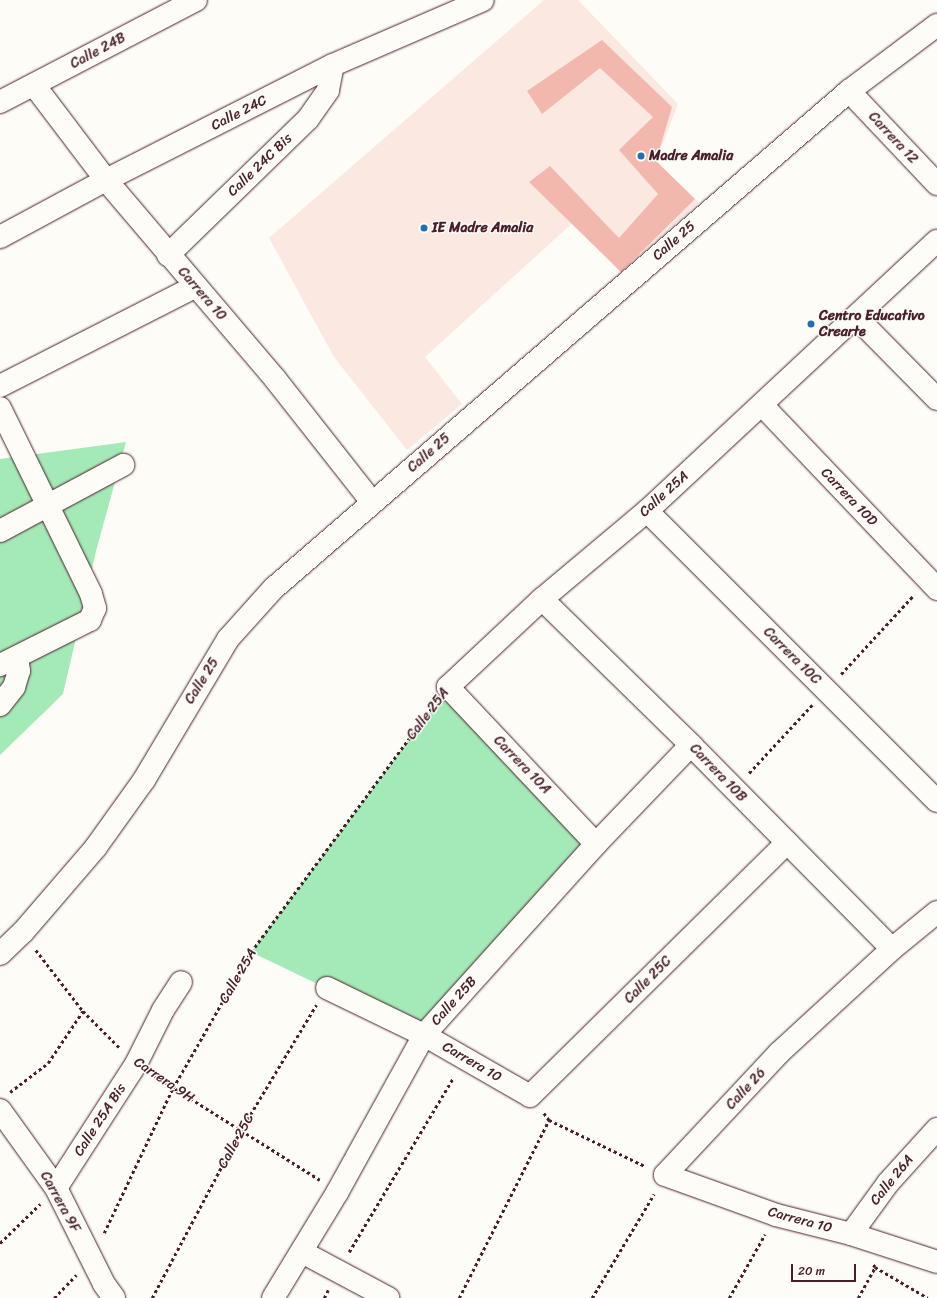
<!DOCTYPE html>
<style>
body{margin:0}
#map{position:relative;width:937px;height:1298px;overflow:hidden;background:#fdfcf7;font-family:Sriracha,sans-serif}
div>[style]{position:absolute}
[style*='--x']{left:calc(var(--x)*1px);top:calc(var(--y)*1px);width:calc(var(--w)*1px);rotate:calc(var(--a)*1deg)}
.built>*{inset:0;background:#fae8e1}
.green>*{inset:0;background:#a4eab6}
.building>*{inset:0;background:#f2b8ad}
.path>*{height:2.5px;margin-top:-1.25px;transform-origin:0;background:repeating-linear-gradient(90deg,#4a1f2b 0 3px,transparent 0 6px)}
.roads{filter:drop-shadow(0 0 1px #4a1f2b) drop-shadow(0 0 1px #4a1f2b)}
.street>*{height:22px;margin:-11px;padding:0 11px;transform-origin:11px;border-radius:11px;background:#fdfcf7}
.secondary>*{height:22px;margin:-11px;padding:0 11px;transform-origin:11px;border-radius:11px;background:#fdfcf7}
.dots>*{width:11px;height:11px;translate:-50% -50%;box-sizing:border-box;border:2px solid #fdfcf7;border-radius:50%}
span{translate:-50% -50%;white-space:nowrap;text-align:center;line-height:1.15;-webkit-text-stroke:3px #fdfcf7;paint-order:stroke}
.street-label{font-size:14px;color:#4a1f2b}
.poi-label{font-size:14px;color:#4a1f2b;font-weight:700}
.left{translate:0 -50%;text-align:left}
.scale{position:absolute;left:791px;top:1264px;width:65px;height:18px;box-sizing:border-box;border:2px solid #4a1f2b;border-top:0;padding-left:5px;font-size:12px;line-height:14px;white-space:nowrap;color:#4a1f2b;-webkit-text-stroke:3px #fdfcf7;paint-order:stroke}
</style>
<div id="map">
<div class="built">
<div style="clip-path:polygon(544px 0,578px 0,678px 104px,656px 161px,699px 203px,621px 272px,578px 218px,425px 357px,462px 404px,407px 450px,334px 357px,269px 238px)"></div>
</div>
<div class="green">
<div style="clip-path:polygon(126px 442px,96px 551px,63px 694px,0 755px,0 459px)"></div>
<div style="clip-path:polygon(448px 687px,596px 844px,424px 1035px,251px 952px)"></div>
</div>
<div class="building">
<div style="clip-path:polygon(602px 40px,672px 107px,656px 161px,695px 199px,621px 272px,529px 182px,550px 166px,619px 238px,658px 194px,619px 150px,653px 117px,600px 68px,542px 114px,527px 91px)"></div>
</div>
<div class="path">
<div style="--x:841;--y:674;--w:108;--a:-47.3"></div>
<div style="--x:749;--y:773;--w:93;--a:-47.2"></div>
<div style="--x:36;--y:950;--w:77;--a:52.4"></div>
<div style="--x:83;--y:1011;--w:52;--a:45"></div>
<div style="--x:155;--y:1076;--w:195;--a:32.2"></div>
<div style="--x:10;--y:1092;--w:48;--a:-37.3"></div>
<div style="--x:48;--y:1063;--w:63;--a:-56.1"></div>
<div style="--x:544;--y:1113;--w:9;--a:54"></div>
<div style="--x:549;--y:1120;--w:106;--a:25.6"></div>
<div style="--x:104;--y:1233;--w:161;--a:-64.6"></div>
<div style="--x:173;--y:1088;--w:157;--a:-60.2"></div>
<div style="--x:251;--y:952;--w:307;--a:-53.5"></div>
<div style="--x:0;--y:1243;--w:56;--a:-44.3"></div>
<div style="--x:349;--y:1252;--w:203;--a:-59.1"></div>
<div style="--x:875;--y:1267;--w:61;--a:30.3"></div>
<div style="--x:54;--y:1298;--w:32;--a:-46"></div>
<div style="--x:152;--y:1298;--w:190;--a:-62.1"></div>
<div style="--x:241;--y:1130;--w:146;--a:-59"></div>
<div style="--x:324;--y:1298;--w:9;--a:-63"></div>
<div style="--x:459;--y:1298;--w:199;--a:-63.2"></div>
<div style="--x:592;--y:1298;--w:121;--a:-59.2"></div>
<div style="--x:729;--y:1298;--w:73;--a:-60.6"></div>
<div style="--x:858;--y:1298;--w:35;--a:-61"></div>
<div style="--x:875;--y:1267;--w:3;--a:-135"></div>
</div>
<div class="roads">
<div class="street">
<div style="--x:34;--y:85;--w:119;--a:52.8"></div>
<div style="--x:106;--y:180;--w:262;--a:49.6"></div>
<div style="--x:276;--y:380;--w:155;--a:51.8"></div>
<div style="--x:0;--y:102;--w:221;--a:-27.5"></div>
<div style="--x:0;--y:237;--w:120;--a:-28.3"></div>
<div style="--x:106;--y:180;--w:254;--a:-26.9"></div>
<div style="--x:333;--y:65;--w:163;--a:-23.4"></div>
<div style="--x:168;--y:255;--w:195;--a:-44.2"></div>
<div style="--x:308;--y:119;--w:35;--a:-55"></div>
<div style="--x:328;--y:90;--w:25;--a:-79"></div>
<div style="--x:856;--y:317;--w:115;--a:45.4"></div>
<div style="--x:0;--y:386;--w:220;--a:-27"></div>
<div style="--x:762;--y:405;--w:254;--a:46.4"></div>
<div style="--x:0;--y:408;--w:207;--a:63.9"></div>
<div style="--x:91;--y:594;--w:15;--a:74"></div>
<div style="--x:95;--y:608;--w:13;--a:113"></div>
<div style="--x:90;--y:620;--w:101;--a:153.4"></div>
<div style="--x:647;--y:511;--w:410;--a:45"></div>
<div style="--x:0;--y:531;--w:140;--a:-28.2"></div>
<div style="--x:542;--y:599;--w:209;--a:44.4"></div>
<div style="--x:691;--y:745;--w:286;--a:45.4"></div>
<div style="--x:0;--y:705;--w:23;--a:-52"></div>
<div style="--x:14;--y:687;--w:17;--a:-73"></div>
<div style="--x:19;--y:671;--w:14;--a:-98"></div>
<div style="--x:596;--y:844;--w:216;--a:-133.3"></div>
<div style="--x:448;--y:687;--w:129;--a:-43.1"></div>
<div style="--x:542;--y:599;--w:137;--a:-40"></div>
<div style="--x:647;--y:511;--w:396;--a:-43"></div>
<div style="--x:937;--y:912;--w:58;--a:140.6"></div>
<div style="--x:892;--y:949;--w:154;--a:137.4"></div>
<div style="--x:779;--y:1053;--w:167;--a:133.1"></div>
<div style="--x:665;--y:1175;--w:118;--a:19.8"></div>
<div style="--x:776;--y:1215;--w:77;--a:14.2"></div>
<div style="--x:851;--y:1234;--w:90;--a:18"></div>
<div style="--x:327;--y:988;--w:108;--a:25.9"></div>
<div style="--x:424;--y:1035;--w:122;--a:29.9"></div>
<div style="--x:530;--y:1096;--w:361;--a:-44.6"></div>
<div style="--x:0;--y:1110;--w:96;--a:54.3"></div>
<div style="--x:56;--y:1188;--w:107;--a:63.4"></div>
<div style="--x:104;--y:1284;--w:17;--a:54"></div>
<div style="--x:56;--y:1188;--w:148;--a:-57.2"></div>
<div style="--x:136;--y:1064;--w:60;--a:-63.4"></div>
<div style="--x:163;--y:1010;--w:33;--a:-57"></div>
<div style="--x:851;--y:1234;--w:63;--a:-54"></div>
<div style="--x:888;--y:1183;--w:73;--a:-47.8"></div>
<div style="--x:302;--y:1252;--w:98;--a:28.1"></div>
<div style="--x:273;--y:1298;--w:125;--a:-58.7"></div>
<div style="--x:338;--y:1191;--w:178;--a:-61.1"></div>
<div style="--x:424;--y:1035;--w:257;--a:-48"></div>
<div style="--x:596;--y:844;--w:137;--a:-46.2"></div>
</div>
<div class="secondary">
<div style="--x:849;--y:91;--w:128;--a:46.6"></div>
<div style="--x:0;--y:954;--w:32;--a:-44"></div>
<div style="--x:23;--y:932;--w:112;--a:-49.3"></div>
<div style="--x:96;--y:847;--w:82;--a:-54.4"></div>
<div style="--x:144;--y:780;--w:164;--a:-59.2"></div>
<div style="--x:228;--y:639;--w:69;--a:-48"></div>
<div style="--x:274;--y:588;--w:760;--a:-40.84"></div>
<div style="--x:849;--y:91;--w:110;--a:-36.9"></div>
</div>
</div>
<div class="dots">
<div style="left:641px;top:156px;background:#1f6fb2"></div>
<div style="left:424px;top:228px;background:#1f6fb2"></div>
<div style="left:811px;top:324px;background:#1f6fb2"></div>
</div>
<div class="street-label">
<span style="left:98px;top:51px;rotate:-28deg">Calle 24B</span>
<span style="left:239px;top:113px;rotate:-27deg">Calle 24C</span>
<span style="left:893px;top:138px;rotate:47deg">Carrera 12</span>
<span style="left:260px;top:165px;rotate:-44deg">Calle 24C Bis</span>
<span style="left:674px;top:241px;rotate:-41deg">Calle 25</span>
<span style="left:202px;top:294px;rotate:49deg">Carrera 10</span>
<span style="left:429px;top:453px;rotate:-41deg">Calle 25</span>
<span style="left:664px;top:494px;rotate:-42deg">Calle 25A</span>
<span style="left:849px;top:497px;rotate:46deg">Carrera 10D</span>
<span style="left:792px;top:656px;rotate:45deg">Carrera 10C</span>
<span style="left:202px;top:681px;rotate:-58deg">Calle 25</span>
<span style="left:428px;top:714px;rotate:-53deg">Calle 25A</span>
<span style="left:522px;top:765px;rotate:46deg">Carrera 10A</span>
<span style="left:718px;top:773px;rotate:46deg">Carrera 10B</span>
<span style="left:238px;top:976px;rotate:-60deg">Calle 25A</span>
<span style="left:648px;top:980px;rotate:-45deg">Calle 25C</span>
<span style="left:454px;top:1001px;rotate:-48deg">Calle 25B</span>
<span style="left:472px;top:1062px;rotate:30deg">Carrera 10</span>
<span style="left:164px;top:1080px;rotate:34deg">Carrera 9H</span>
<span style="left:746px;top:1089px;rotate:-47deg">Calle 26</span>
<span style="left:100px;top:1120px;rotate:-57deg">Calle 25A Bis</span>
<span style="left:236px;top:1141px;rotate:-61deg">Calle 25C</span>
<span style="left:892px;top:1180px;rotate:-51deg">Calle 26A</span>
<span style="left:60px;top:1202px;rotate:61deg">Carrera 9F</span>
<span style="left:800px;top:1220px;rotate:15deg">Carrera 10</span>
</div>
<div class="poi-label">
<span class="left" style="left:649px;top:156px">Madre Amalia</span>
<span class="left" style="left:432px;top:228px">IE Madre Amalia</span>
<span class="left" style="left:819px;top:324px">Centro Educativo<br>Crearte</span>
</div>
<div class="scale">20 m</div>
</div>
